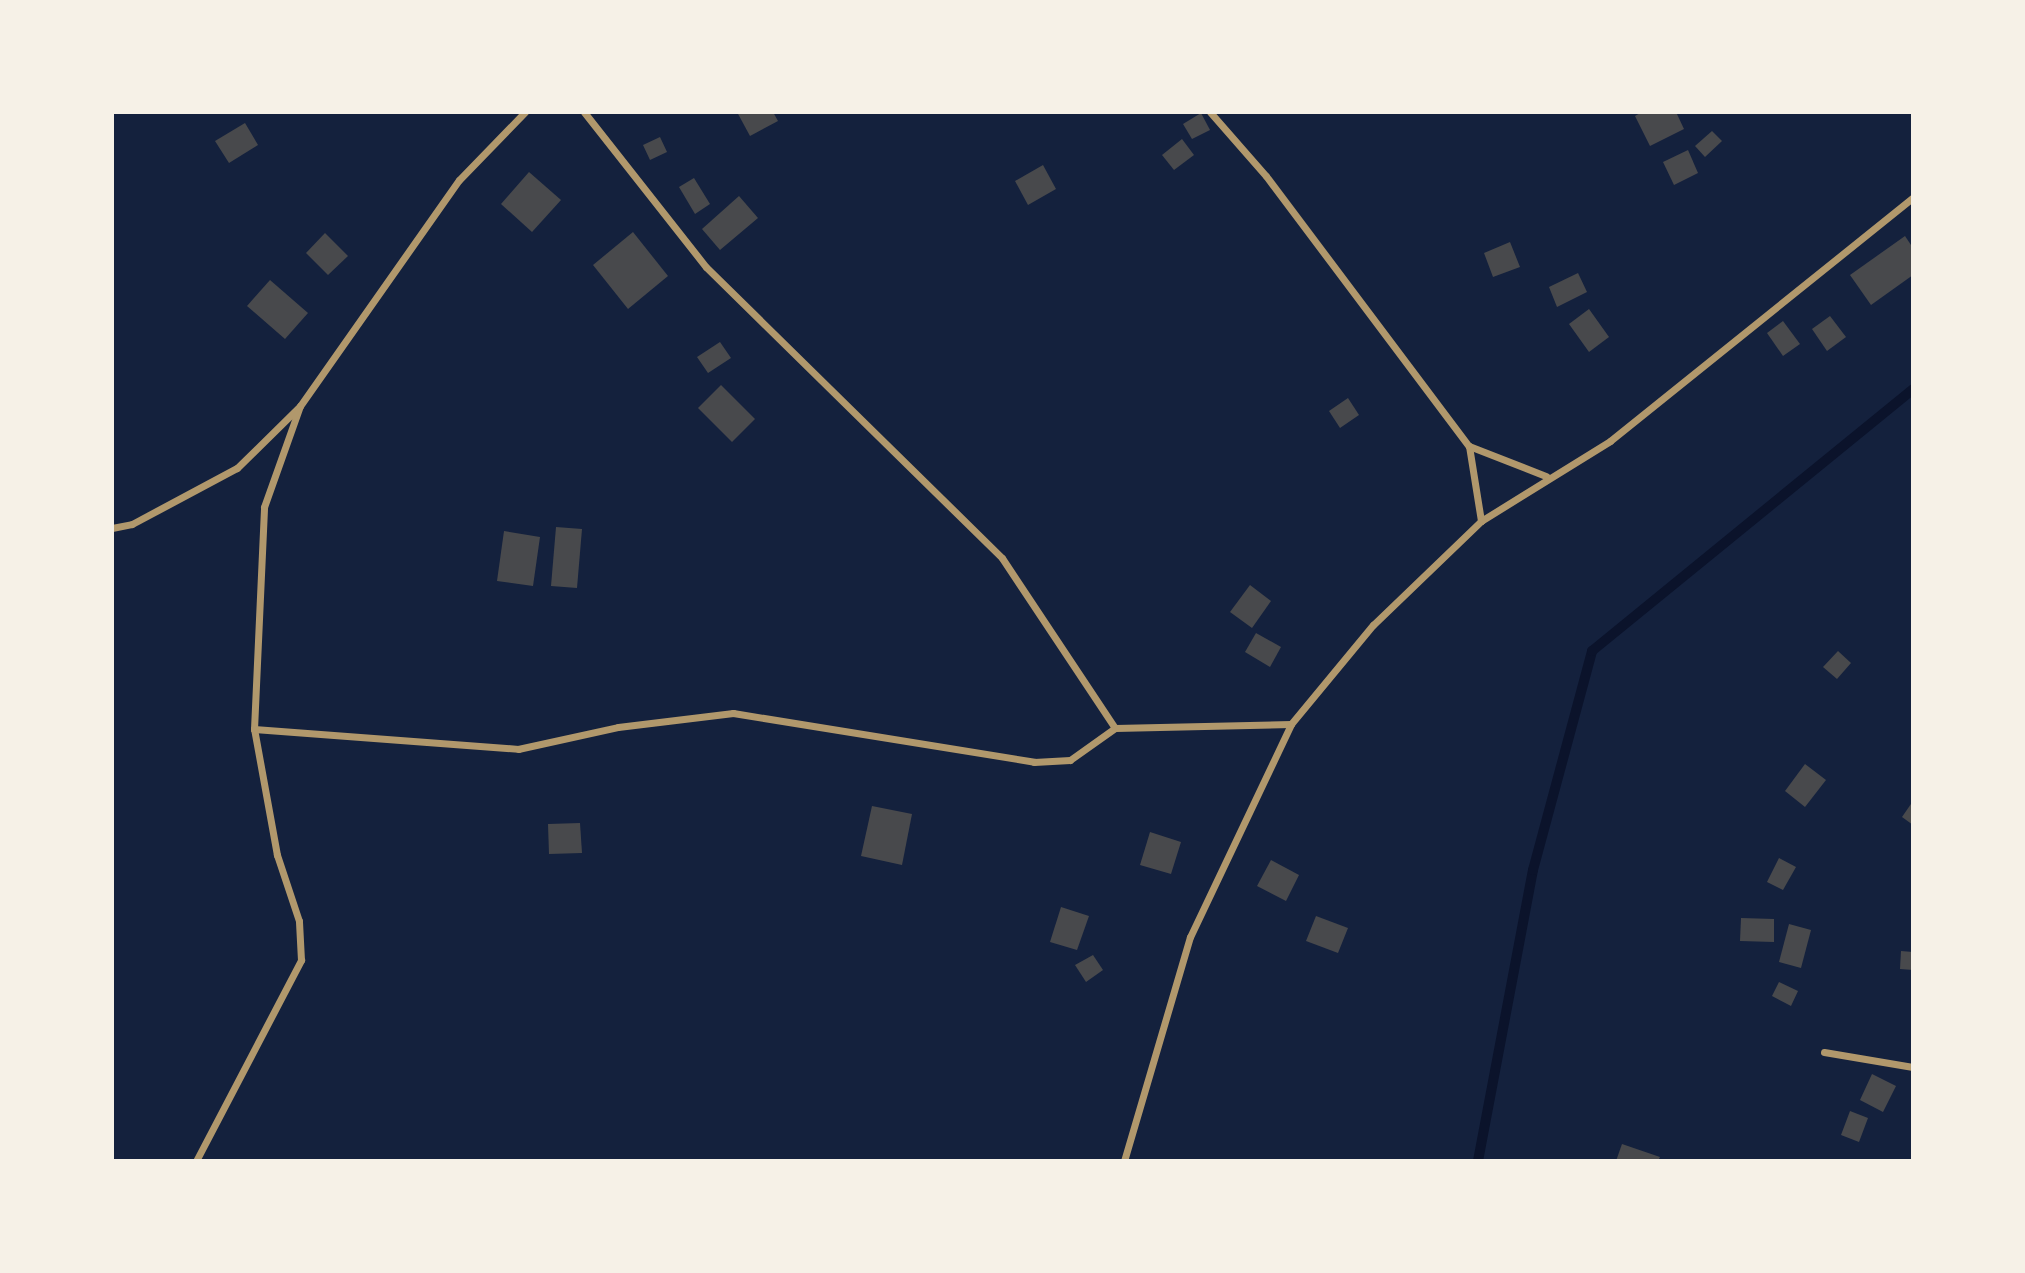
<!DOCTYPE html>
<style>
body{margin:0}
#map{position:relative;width:2025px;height:1273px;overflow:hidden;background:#14213d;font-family:Manrope,sans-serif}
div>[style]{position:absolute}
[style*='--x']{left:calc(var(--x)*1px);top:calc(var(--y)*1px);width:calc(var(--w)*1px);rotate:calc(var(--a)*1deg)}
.stream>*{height:10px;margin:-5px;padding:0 5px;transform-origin:5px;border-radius:5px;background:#0b132b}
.building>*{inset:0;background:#48494c}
.minor>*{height:7px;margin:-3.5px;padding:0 3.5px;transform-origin:3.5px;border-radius:3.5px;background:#b1986c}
span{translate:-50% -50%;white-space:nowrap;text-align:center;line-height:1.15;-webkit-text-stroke:5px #f6f1e7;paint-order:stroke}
.frame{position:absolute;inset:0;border:114px solid #f6f1e7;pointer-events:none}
</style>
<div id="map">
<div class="stream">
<div style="--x:1478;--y:1161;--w:296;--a:-79.3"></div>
<div style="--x:1533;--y:870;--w:227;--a:-74.9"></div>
<div style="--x:1592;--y:651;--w:414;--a:-39.2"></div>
</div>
<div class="building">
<div style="clip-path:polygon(737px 112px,773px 112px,778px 121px,750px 136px)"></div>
<div style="clip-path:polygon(1642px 112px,1676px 112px,1684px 129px,1650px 146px,1635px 116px)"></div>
<div style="clip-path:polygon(1201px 113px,1210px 130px,1192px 139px,1183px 124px)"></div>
<div style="clip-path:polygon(245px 123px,258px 145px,229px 163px,215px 141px)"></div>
<div style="clip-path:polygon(1712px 131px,1722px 141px,1705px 157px,1695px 146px)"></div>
<div style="clip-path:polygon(660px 137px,667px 152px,650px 160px,643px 145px)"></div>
<div style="clip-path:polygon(1182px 139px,1194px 155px,1174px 170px,1162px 155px)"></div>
<div style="clip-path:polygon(1688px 150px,1698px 173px,1674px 185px,1663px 162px)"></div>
<div style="clip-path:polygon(1043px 165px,1056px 189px,1028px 205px,1015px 181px)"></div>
<div style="clip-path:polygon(529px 172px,561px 200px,532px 232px,501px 204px)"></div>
<div style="clip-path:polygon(694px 178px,710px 204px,695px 214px,679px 187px)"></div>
<div style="clip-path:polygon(739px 196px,758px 218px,720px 250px,702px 229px)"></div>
<div style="clip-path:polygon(633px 232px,668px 276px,628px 309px,593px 265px)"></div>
<div style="clip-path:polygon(325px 233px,348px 256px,328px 275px,306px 253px)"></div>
<div style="clip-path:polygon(1905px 236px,1913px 248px,1913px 275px,1871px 305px,1850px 275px)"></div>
<div style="clip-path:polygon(1510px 242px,1520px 267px,1493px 277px,1484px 253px)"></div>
<div style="clip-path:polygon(1578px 273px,1587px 292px,1557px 307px,1549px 287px)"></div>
<div style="clip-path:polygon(270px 280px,308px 313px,285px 339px,247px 306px)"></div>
<div style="clip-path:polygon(1589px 309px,1609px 337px,1589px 352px,1569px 324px)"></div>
<div style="clip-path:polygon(1830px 316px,1846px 337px,1827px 351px,1812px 329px)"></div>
<div style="clip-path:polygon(1783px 321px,1800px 344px,1783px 356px,1767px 333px)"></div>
<div style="clip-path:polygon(720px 342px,731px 358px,708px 373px,697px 357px)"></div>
<div style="clip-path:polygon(721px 385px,755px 419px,732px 442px,698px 408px)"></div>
<div style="clip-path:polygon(1348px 398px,1359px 415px,1340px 428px,1329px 411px)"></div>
<div style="clip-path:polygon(556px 527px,582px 529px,577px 588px,551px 586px)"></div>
<div style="clip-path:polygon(504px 531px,540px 537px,533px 586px,497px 581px)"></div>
<div style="clip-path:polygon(1250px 585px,1271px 601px,1252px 628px,1230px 612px)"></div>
<div style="clip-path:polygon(1256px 633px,1281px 647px,1270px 667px,1245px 652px)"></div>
<div style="clip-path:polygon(1838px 651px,1851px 663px,1837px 679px,1823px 667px)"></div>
<div style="clip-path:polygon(1805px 764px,1826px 780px,1805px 807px,1785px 791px)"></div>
<div style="clip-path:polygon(1913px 801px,1913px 825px,1902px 817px)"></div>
<div style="clip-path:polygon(872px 806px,912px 814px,902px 865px,861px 856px)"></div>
<div style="clip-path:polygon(580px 823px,582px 853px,549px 854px,548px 824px)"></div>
<div style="clip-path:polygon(1150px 832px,1181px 842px,1171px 874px,1140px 865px)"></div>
<div style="clip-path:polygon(1779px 858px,1796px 867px,1783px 890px,1767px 882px)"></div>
<div style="clip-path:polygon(1271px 860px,1299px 875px,1286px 901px,1257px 886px)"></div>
<div style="clip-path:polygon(1061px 907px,1089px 916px,1077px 950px,1050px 942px)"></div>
<div style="clip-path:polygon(1316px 916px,1348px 928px,1338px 953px,1306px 941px)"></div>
<div style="clip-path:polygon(1741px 918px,1774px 919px,1774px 942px,1740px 941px)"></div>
<div style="clip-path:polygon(1789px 924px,1811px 930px,1801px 968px,1779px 962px)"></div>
<div style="clip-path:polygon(1901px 951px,1913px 952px,1913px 970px,1900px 969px)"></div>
<div style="clip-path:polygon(1093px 955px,1103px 970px,1086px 982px,1075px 965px)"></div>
<div style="clip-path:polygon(1779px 982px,1798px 991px,1791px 1006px,1772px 996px)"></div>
<div style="clip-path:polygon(1872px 1074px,1896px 1086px,1883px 1112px,1860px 1100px)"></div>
<div style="clip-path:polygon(1850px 1111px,1868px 1118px,1859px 1142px,1841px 1135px)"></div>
<div style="clip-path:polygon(1622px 1144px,1660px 1157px,1658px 1161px,1616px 1161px)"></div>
</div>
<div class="minor">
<div style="--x:584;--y:112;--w:197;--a:51.8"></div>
<div style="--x:706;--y:267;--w:415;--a:44.5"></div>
<div style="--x:1002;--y:558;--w:204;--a:56.4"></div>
<div style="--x:1210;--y:112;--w:85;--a:48.8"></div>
<div style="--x:1266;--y:176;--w:338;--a:53.1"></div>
<div style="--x:1469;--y:446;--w:76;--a:80.9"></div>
<div style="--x:1469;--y:446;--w:83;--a:21.3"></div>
<div style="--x:112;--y:528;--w:20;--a:-11"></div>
<div style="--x:132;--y:524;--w:119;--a:-28.1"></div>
<div style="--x:237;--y:468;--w:88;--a:-44.5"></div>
<div style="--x:300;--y:406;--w:276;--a:-54.9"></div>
<div style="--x:459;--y:180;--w:95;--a:-45.9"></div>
<div style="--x:254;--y:729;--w:265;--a:4.3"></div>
<div style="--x:518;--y:749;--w:102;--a:-12.4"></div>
<div style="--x:618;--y:727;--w:116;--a:-6.9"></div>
<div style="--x:733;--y:713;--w:305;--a:9.2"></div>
<div style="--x:1034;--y:762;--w:36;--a:-3"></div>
<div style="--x:1070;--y:760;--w:55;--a:-35.4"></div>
<div style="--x:1115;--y:728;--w:176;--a:-1.3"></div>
<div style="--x:1824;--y:1052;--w:90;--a:9.6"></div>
<div style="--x:196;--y:1161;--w:227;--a:-62.4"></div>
<div style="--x:301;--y:960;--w:39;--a:-93"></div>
<div style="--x:299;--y:921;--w:70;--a:-108.4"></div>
<div style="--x:277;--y:855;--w:128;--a:-100.3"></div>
<div style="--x:254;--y:729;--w:222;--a:-87.4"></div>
<div style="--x:264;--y:507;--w:107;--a:-70.4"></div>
<div style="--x:1124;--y:1161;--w:234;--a:-73.6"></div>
<div style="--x:1190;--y:937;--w:236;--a:-64.6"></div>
<div style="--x:1291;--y:724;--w:129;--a:-50.4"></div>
<div style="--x:1373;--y:625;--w:150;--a:-43.9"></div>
<div style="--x:1481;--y:521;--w:152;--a:-31.8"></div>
<div style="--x:1610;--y:441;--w:389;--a:-38.8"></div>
</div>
<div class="frame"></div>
</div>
